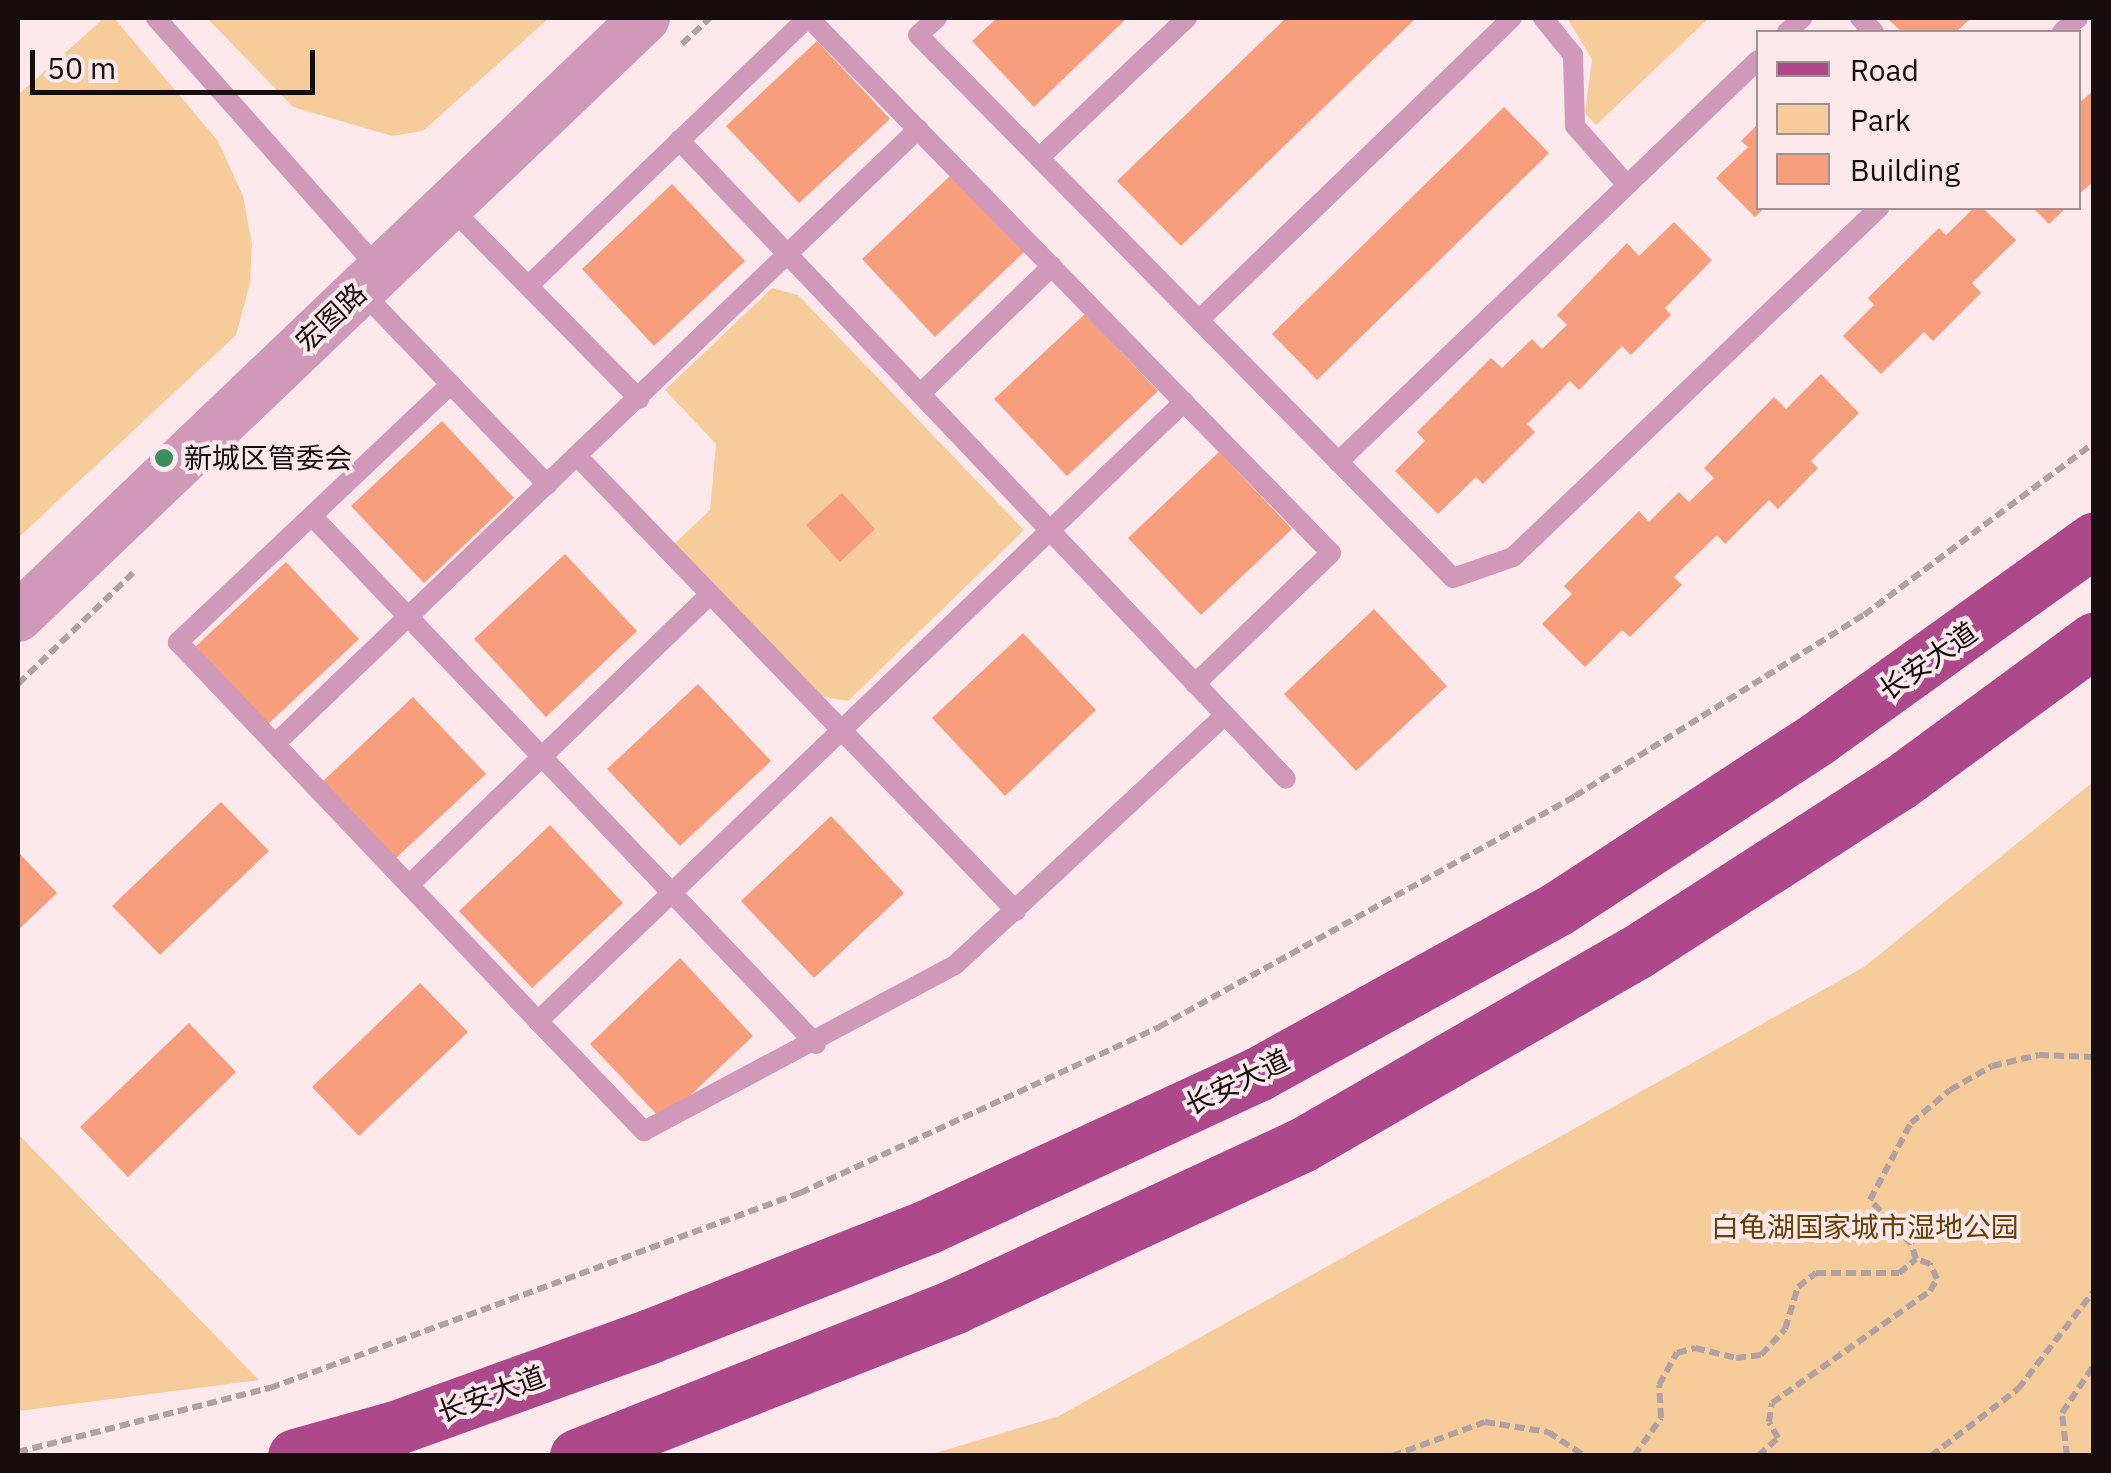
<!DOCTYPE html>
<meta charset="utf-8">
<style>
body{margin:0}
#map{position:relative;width:2111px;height:1473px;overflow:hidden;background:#fde9eb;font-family:"IBM Plex Sans","Noto Sans SC",sans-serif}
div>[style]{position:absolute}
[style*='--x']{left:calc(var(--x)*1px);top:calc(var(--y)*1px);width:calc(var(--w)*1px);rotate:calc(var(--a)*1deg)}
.green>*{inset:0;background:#f6cc9b}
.building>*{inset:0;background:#f79e7d}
.path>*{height:6px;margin-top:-3px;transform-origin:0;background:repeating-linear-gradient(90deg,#b2a1a3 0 10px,transparent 0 15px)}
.service>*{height:20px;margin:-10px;padding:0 10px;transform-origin:10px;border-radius:10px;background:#d098b9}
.tertiary>*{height:50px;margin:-25px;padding:0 25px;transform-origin:25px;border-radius:25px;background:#d098b9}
.primary>*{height:55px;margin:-27.5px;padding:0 27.5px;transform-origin:27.5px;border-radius:27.5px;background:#ad498a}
.dots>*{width:28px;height:28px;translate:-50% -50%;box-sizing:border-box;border:5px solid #fde9eb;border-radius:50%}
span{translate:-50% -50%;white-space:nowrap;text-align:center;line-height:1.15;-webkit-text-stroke:8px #fde9eb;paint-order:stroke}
.street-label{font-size:28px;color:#150d0e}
.poi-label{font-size:28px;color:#150d0e}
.left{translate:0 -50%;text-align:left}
.park-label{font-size:28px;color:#674000}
.frame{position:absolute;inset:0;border:20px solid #150d0e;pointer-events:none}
.legend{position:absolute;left:1756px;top:30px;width:325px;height:180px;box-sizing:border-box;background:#fde9eb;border:2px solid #a09193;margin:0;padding:12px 18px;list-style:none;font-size:30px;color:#150d0e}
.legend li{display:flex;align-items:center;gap:20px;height:50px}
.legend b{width:50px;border:2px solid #a09193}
.scale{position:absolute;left:30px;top:50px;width:285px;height:45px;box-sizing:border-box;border:5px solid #150d0e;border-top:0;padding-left:12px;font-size:30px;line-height:35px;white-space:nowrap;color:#150d0e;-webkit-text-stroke:8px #fde9eb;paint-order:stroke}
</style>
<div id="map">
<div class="green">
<div style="clip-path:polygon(104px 18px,114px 18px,218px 141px,243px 196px,252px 244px,250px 283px,236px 335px,18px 538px,18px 95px)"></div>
<div style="clip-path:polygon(207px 18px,549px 18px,423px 131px,392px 136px,293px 107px)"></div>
<div style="clip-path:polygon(1567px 18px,1709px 18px,1596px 125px,1585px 113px,1592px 59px)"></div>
<div style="clip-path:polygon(772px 288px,798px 295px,1024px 530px,848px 701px,813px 695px,673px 545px,710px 510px,716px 444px,665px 390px)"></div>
<div style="clip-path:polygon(2093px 782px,2093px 1455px,929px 1455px,1059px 1416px,1864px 967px)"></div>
<div style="clip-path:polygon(18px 1134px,259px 1380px,18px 1411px)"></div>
</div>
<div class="building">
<div style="clip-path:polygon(997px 18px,1127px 18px,1034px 107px,972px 41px)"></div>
<div style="clip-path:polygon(1286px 18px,1416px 18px,1181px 246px,1117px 181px)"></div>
<div style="clip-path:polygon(1887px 18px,1971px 18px,1956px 32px,1902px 32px)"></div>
<div style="clip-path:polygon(817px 41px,890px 119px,799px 203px,726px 126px)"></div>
<div style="clip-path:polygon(2094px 90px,2094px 181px,2078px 195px,2078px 104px)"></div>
<div style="clip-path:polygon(1504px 107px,1549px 153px,1317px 380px,1272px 334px)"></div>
<div style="clip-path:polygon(1758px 124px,1758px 208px,1764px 208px,1755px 217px,1716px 178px,1748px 147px,1741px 141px)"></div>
<div style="clip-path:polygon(952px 174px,1025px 251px,935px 337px,862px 259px)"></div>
<div style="clip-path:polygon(672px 184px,745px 261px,654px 346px,582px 269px)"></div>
<div style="clip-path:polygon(1974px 208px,1983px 208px,2016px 240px,1972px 283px,1981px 293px,1933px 341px,1924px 332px,1881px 374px,1843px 336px,1874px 305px,1868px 298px,1939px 228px,1946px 235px)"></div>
<div style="clip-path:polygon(2033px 208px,2066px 208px,2049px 224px)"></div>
<div style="clip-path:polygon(1674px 222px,1712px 260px,1665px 308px,1671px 315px,1631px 355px,1622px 346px,1579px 390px,1570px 381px,1527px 424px,1535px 432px,1483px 484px,1476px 477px,1438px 514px,1395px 471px,1425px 441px,1417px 432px,1491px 358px,1502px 368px,1532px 339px,1542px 349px,1567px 325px,1557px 315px,1627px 243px,1639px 256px)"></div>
<div style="clip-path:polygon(1085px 314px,1158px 391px,1067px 476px,994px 399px)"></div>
<div style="clip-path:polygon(1821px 374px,1859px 413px,1811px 461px,1818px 468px,1778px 509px,1769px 500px,1725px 544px,1717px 535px,1674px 577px,1682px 585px,1630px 637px,1622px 630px,1585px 667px,1542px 624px,1572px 594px,1564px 586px,1639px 511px,1649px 522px,1679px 492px,1689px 502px,1714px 478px,1704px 468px,1774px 397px,1786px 409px)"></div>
<div style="clip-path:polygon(442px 421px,514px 498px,424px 583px,351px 506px)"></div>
<div style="clip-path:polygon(1219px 452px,1292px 529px,1201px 615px,1128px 538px)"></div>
<div style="clip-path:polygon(842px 493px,875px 529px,840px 562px,806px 525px)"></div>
<div style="clip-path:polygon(565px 554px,637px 631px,546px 717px,474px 639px)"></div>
<div style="clip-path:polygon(286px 562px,359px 639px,268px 724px,195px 647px)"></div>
<div style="clip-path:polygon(1374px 609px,1447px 686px,1356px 771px,1284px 694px)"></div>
<div style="clip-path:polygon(1023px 633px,1096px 710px,1005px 796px,932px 718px)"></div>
<div style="clip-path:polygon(698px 684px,771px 761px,680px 846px,607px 769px)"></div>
<div style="clip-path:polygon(413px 697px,486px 774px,395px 859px,322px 782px)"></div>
<div style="clip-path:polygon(221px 802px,269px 851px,160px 955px,112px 906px)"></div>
<div style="clip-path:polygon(831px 816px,904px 893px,814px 978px,741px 901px)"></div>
<div style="clip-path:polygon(550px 825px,623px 903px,532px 988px,459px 911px)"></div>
<div style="clip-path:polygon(18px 852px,57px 893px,18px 930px)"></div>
<div style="clip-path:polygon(680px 958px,753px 1036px,663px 1121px,590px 1044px)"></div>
<div style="clip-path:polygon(420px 983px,468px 1032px,359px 1136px,312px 1087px)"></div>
<div style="clip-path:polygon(189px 1023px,236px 1072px,128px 1177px,80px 1127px)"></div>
</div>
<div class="path">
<div style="--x:682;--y:44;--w:38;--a:-43"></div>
<div style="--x:18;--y:684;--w:160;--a:-44"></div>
<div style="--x:18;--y:1452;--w:260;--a:-14.3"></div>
<div style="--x:270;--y:1388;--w:565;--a:-20.2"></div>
<div style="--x:800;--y:1193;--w:396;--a:-24.8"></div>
<div style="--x:1159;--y:1027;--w:476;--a:-29"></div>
<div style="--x:1575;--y:796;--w:341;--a:-32.1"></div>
<div style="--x:1864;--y:615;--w:287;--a:-36.8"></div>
<div style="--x:1392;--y:1456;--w:99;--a:-20.1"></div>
<div style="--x:1485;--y:1422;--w:64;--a:9"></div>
<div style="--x:1548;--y:1432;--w:44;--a:33"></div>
<div style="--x:1634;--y:1456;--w:47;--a:-54.6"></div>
<div style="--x:1661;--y:1418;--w:33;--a:-93"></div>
<div style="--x:1659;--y:1385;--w:37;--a:-61"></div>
<div style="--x:1677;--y:1353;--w:19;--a:-16"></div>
<div style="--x:1695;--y:1348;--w:42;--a:13.7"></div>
<div style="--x:1736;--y:1358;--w:25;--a:-7"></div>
<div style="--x:1761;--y:1355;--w:35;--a:-47"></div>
<div style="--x:1785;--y:1329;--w:44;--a:-72.8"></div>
<div style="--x:1798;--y:1287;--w:23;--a:-38"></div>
<div style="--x:1816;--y:1273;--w:83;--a:0"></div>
<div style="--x:1899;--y:1273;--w:22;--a:-39"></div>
<div style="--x:1916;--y:1259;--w:16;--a:-108"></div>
<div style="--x:1911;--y:1244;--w:60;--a:-133"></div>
<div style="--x:1870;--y:1200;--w:87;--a:-62"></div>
<div style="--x:1911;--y:1123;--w:51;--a:-40.2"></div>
<div style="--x:1950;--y:1090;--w:48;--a:-29.7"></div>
<div style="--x:1992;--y:1066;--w:48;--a:-13.2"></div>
<div style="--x:2039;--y:1055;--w:55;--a:2.1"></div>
<div style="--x:1758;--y:1456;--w:27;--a:-42"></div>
<div style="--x:1778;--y:1438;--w:18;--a:-119"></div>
<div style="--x:1769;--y:1422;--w:19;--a:-81"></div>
<div style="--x:1772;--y:1403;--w:194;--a:-35.3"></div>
<div style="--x:1930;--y:1291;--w:14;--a:-60"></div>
<div style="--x:1937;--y:1279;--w:17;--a:-115"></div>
<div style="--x:1930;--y:1264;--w:15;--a:-160"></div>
<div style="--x:1931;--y:1456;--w:110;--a:-37.6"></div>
<div style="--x:2018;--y:1389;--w:124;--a:-52.2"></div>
<div style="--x:2067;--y:1456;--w:43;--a:-96.6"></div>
<div style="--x:2062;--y:1413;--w:58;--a:-56.3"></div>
</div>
<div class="service">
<div style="--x:156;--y:18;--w:337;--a:48.4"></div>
<div style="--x:809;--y:18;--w:747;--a:45.7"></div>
<div style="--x:1331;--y:553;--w:189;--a:136.1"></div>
<div style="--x:937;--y:18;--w:25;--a:138"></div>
<div style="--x:918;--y:35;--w:762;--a:45.43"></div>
<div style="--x:1453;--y:578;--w:64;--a:-19.3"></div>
<div style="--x:1513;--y:557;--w:506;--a:-43.64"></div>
<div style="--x:1543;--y:18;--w:48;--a:51"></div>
<div style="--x:1573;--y:55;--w:71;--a:88.4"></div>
<div style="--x:1575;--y:126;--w:79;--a:48.6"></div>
<div style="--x:1860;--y:18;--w:20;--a:45"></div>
<div style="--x:1787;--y:32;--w:21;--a:-43"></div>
<div style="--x:2062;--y:32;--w:21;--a:-41"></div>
<div style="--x:679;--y:140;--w:881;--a:46.47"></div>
<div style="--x:1039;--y:158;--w:204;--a:-43.4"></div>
<div style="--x:449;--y:206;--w:271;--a:45.4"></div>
<div style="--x:528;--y:286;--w:387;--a:-43.8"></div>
<div style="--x:361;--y:291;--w:269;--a:46.1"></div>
<div style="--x:1199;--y:320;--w:435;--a:-44"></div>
<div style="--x:451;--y:384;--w:376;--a:136.6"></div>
<div style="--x:178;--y:642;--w:523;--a:46.47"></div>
<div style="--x:538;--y:1021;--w:895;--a:-43.78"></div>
<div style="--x:920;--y:394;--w:184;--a:-44.1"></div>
<div style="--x:578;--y:457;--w:631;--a:46.03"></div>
<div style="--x:1338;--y:462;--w:581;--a:-43.75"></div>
<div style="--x:312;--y:516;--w:730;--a:46.33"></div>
<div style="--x:275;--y:744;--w:890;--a:-43.72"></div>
<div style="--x:409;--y:885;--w:419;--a:-44"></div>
<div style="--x:538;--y:1021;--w:153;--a:46.1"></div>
<div style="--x:644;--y:1131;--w:353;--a:-28.1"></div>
<div style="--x:955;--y:965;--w:368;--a:-42.8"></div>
</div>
<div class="tertiary">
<div style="--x:18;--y:617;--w:867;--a:-43.69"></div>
</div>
<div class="primary">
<div style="--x:295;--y:1456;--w:104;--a:-15.6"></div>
<div style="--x:395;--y:1428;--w:271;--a:-19.8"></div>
<div style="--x:650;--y:1336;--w:300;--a:-21.5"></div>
<div style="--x:929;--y:1226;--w:362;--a:-24.8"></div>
<div style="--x:1258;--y:1074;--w:342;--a:-28.9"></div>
<div style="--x:1557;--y:909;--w:312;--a:-33.2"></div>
<div style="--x:1818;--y:738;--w:340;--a:-35.7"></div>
<div style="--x:577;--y:1456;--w:407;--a:-21.6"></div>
<div style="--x:955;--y:1306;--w:383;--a:-24.9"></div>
<div style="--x:1302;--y:1145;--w:384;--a:-30"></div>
<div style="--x:1635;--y:953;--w:314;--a:-32.8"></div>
<div style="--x:1899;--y:783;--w:242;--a:-36.3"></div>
</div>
<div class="dots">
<div style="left:164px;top:458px;background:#3a8e61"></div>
</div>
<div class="street-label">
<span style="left:331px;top:317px;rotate:-43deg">宏图路</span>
<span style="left:1928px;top:661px;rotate:-35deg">长安大道</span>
<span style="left:1237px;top:1082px;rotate:-26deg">长安大道</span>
<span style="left:491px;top:1394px;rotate:-20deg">长安大道</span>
</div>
<div class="poi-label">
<span class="left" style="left:184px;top:458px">新城区管委会</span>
</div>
<div class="park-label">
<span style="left:1865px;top:1227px">白龟湖国家城市湿地公园</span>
</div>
<div class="frame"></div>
<ul class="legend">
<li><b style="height:12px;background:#ad498a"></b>Road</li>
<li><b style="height:28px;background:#f6cc9b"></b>Park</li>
<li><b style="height:28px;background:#f79e7d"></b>Building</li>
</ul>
<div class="scale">50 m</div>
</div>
